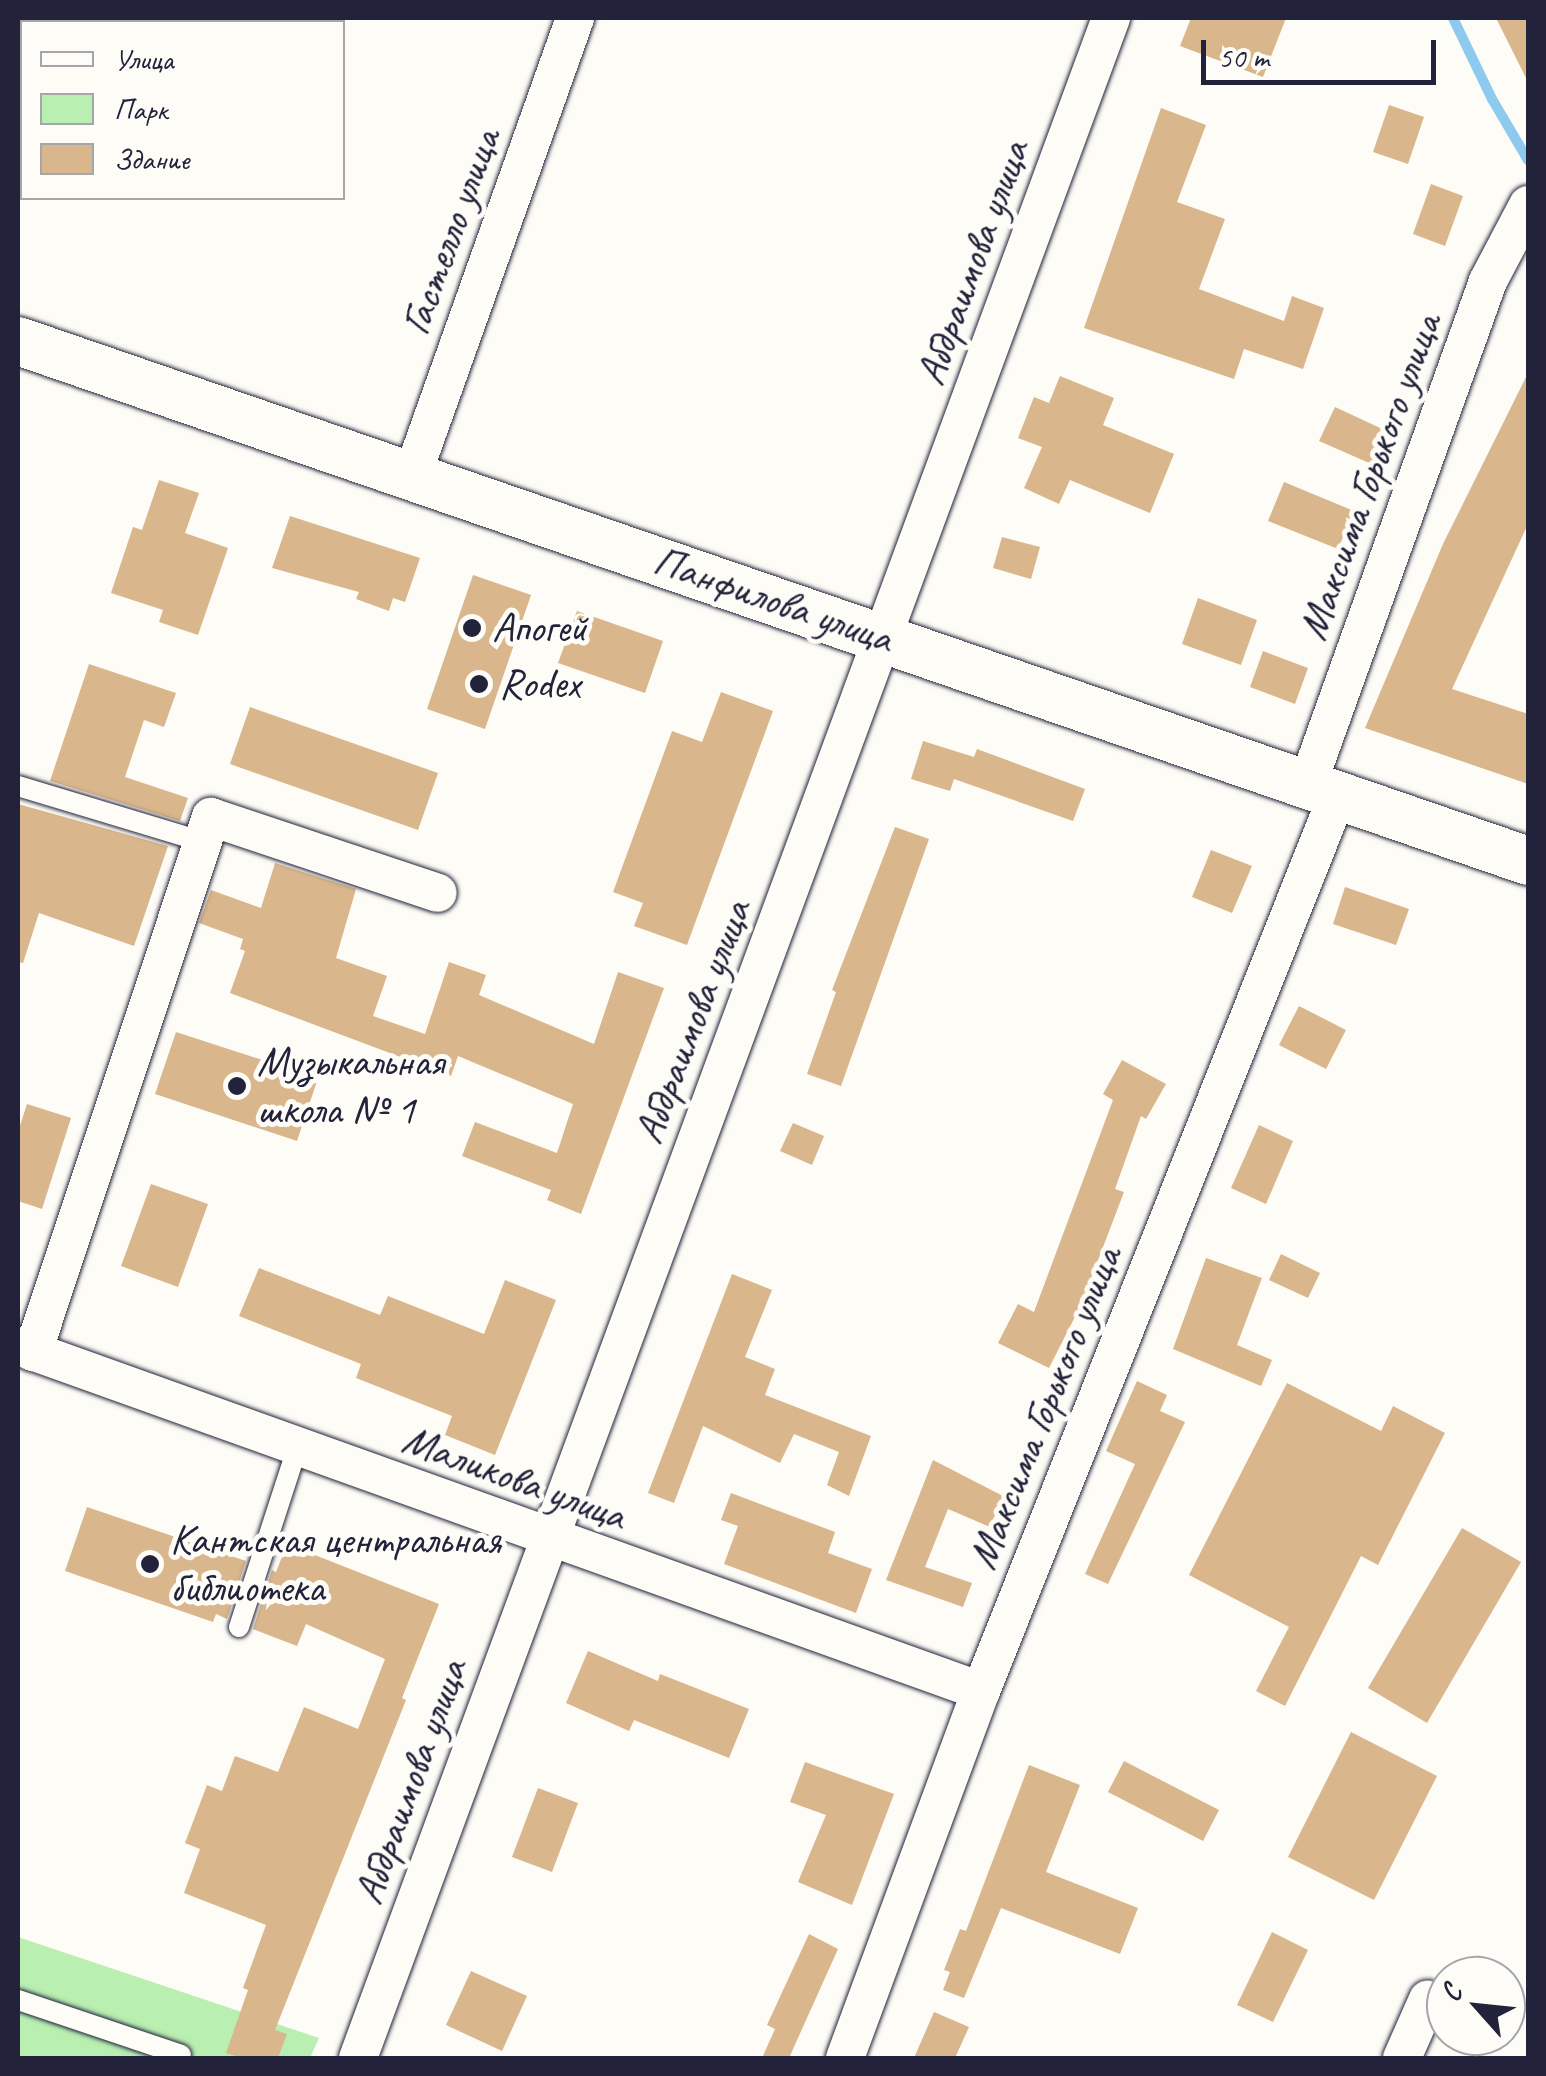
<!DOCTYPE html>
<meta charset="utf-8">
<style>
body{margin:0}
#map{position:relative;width:1546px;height:2076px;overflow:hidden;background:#fdfcf7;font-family:Caveat,sans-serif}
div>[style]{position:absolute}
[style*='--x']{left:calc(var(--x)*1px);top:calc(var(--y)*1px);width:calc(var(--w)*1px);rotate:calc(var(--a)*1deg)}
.green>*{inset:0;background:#b9efb1}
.stream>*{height:10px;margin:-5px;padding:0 5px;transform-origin:5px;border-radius:5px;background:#8ec9ee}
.building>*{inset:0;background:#d9b68b}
.roads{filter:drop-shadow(0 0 2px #22223b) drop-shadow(0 0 2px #22223b)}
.service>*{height:20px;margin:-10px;padding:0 10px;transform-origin:10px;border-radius:10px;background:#fdfcf7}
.minor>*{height:38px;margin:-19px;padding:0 19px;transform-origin:19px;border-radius:19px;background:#fdfcf7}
.tertiary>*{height:48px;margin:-24px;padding:0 24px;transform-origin:24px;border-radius:24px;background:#fdfcf7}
.dots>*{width:28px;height:28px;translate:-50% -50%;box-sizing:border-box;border:5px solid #fdfcf7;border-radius:50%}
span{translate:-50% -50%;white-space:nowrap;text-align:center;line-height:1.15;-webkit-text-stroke:10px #fdfcf7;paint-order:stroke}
.street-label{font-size:42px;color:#22223b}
.poi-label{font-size:42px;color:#22223b}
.left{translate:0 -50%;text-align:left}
.frame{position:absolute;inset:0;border:20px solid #22223b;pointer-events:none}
.legend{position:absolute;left:20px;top:20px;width:325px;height:180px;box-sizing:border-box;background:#fdfcf7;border:2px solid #a5a5ac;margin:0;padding:12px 18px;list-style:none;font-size:30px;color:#22223b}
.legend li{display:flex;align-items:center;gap:20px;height:50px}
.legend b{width:50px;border:2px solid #a5a5ac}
.north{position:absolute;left:1426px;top:1956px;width:100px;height:100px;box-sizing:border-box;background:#fdfcf7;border:2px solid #a5a5ac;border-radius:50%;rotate:297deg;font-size:28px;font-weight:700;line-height:40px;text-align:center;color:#22223b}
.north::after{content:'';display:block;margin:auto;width:35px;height:45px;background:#22223b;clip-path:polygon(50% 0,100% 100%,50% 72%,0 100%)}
.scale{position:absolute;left:1201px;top:40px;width:235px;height:45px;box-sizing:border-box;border:5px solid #22223b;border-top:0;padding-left:12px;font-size:30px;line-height:35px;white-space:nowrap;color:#22223b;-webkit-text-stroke:8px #fdfcf7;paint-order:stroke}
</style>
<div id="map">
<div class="green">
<div style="clip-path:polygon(18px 1937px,319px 2038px,310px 2058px,18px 2058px)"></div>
</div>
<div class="stream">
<div style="--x:1453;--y:18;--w:90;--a:64.3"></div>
<div style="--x:1492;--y:99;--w:71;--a:59.5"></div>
</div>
<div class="building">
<div style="clip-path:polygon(1191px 18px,1286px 18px,1263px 77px,1180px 46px)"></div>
<div style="clip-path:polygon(1496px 18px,1528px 18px,1528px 82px)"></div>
<div style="clip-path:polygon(1389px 105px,1424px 117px,1408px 164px,1373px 152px)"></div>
<div style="clip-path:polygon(1161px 108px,1206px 125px,1177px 202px,1225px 219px,1199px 289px,1284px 321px,1292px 296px,1324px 308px,1303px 369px,1244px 349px,1234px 379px,1084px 328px)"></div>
<div style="clip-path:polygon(1431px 184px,1463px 196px,1445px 246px,1413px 234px)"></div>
<div style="clip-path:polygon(1528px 373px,1528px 524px,1452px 689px,1528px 714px,1528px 784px,1365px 728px,1443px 544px)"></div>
<div style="clip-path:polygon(1060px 376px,1114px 398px,1103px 425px,1174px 454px,1150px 513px,1070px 480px,1059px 504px,1024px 488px,1042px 447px,1018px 438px,1034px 397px,1049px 403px)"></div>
<div style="clip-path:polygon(1335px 407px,1391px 433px,1376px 466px,1319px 441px)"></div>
<div style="clip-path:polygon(159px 480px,199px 493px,185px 533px,228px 548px,198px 635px,159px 622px,163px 610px,111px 593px,133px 527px,142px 530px)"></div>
<div style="clip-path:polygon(1284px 482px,1354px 511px,1338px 549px,1268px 521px)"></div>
<div style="clip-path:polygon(290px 516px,420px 558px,405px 602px,393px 598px,389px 611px,356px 599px,359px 592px,272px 568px)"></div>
<div style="clip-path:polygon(1002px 537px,1040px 547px,1031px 579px,993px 568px)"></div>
<div style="clip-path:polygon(473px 575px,531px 595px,485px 729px,427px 709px)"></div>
<div style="clip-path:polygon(1198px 598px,1257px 620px,1241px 665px,1182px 644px)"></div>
<div style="clip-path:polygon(577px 611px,663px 641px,645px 693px,558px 663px)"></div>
<div style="clip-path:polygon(1263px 651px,1308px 668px,1295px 704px,1250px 687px)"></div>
<div style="clip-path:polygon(89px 664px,176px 693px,164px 727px,144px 720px,125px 777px,188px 798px,180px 821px,50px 781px)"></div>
<div style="clip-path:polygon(721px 692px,773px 711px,687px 945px,634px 926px,643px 903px,613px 892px,672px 731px,702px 742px)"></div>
<div style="clip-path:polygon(250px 707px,438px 773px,418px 830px,230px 764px)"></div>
<div style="clip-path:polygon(923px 741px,974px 757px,977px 749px,1085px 789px,1073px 821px,954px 779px,950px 791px,911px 779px)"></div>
<div style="clip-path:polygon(18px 804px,168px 846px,134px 946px,39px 913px,23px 963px,18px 962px)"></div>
<div style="clip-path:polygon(895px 827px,929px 839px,841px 1086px,807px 1074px,836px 992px,832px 990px)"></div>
<div style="clip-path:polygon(1211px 850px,1252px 866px,1232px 913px,1192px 897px)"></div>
<div style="clip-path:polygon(275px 863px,356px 889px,336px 958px,387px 976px,373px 1016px,425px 1034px,449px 962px,486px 975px,479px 995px,594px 1044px,618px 972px,664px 988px,581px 1214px,547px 1200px,551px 1190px,462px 1156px,475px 1122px,557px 1153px,573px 1104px,458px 1056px,451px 1076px,230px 993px,245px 951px,240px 949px,243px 939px,199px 923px,211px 890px,261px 908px)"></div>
<div style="clip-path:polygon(1345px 887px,1409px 909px,1396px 945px,1333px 924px)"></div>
<div style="clip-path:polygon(1299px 1006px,1346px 1030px,1326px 1069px,1279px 1045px)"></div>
<div style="clip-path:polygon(176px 1032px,318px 1078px,297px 1141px,155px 1094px)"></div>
<div style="clip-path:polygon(1122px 1060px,1166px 1084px,1146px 1119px,1141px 1116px,1115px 1189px,1124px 1192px,1081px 1305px,1049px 1368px,998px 1343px,1018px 1304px,1034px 1312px,1113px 1100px,1103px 1094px)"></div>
<div style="clip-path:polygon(27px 1104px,71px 1118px,42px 1209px,18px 1201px,18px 1132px)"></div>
<div style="clip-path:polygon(793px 1123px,824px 1136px,812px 1165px,780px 1151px)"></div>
<div style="clip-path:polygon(1259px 1125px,1293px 1141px,1266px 1204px,1231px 1188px)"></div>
<div style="clip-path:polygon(151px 1184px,208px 1204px,178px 1287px,121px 1266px)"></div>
<div style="clip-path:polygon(1281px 1254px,1320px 1273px,1308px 1298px,1269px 1280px)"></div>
<div style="clip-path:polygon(1206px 1258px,1262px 1278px,1237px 1345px,1272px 1360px,1261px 1386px,1173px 1349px)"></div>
<div style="clip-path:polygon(259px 1268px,380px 1315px,388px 1296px,484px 1334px,505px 1280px,556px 1300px,495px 1455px,445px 1435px,452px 1416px,356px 1378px,361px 1364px,239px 1316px)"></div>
<div style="clip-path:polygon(732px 1274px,772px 1290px,745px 1357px,775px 1369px,765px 1395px,871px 1436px,849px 1496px,827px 1485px,839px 1452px,794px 1434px,780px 1463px,703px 1426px,674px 1503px,648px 1493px)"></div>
<div style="clip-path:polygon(1137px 1381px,1167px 1395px,1160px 1411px,1185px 1422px,1108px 1584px,1085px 1574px,1135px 1464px,1106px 1451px)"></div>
<div style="clip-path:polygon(1287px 1383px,1381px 1431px,1393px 1406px,1445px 1433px,1378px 1565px,1361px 1556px,1285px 1706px,1256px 1691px,1289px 1627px,1189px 1575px)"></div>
<div style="clip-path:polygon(933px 1460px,1003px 1496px,990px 1527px,948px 1509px,925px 1567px,972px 1583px,963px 1607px,886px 1580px)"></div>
<div style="clip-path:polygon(731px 1493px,835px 1532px,828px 1553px,872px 1569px,856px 1613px,724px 1564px,738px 1526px,721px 1520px)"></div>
<div style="clip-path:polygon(87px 1507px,246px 1561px,227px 1619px,216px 1614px,213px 1622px,65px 1571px)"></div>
<div style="clip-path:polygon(1462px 1528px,1521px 1562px,1427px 1723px,1368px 1688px)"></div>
<div style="clip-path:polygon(287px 1544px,439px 1604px,402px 1698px,406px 1700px,275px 2030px,287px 2034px,278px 2058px,242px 2058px,226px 2053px,248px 1990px,243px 1988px,266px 1925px,184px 1893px,200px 1849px,185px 1843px,207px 1785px,222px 1791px,235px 1756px,278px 1772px,304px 1707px,358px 1729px,385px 1659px,306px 1624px,297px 1646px,253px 1629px,272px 1570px,276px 1572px)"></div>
<div style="clip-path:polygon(588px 1651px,658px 1681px,660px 1674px,749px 1709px,729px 1758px,634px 1720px,629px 1731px,566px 1703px)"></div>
<div style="clip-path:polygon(1351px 1732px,1437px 1776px,1374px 1900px,1288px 1857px)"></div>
<div style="clip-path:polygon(1124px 1761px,1219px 1810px,1203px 1841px,1108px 1792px)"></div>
<div style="clip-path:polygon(805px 1762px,894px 1794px,852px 1905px,798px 1882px,826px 1815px,790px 1802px)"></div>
<div style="clip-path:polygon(1029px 1765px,1080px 1785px,1046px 1872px,1138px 1908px,1120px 1954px,1001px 1908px,964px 1998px,943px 1990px,950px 1972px,944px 1970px,960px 1929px,966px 1931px)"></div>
<div style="clip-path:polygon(538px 1788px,578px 1803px,552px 1872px,512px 1857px)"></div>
<div style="clip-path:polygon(1272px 1932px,1308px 1950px,1273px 2022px,1237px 2005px)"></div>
<div style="clip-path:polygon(809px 1934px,838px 1949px,789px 2058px,762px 2058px,775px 2029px,767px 2025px)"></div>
<div style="clip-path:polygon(471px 1971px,527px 1996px,502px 2051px,446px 2025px)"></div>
<div style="clip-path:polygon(934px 2012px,969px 2027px,955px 2058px,914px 2058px)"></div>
</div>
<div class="roads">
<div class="service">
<div style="--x:18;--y:786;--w:193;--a:16.8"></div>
<div style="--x:239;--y:1627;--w:188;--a:-72"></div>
<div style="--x:18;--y:2000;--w:172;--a:18.6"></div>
</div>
<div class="minor">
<div style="--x:67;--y:22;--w:4;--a:-63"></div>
<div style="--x:18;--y:163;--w:15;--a:-74"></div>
<div style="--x:412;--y:476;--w:486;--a:-70.4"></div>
<div style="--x:1308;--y:783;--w:533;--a:-70.27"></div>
<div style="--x:1488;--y:281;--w:86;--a:-62.2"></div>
<div style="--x:18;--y:1346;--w:1023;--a:19.71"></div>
<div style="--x:33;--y:1352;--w:564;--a:-71.6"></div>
<div style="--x:211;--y:817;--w:239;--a:18.5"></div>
<div style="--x:358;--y:2058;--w:2175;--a:-69.74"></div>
<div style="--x:845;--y:2058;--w:391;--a:-69.7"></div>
<div style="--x:981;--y:1691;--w:965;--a:-68.3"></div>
<div style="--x:1402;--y:2058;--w:64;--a:-66.2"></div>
</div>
<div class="tertiary">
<div style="--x:18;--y:341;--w:1597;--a:19"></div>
</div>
</div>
<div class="dots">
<div style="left:472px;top:628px;background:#22223b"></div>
<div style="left:479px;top:684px;background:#22223b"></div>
<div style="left:237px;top:1086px;background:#22223b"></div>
<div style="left:150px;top:1564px;background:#22223b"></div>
</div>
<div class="street-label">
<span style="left:451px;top:232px;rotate:-70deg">Гастелло улица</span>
<span style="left:973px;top:263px;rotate:-70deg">Абдраимова улица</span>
<span style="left:1370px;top:477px;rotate:-70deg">Максима Горького улица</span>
<span style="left:773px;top:600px;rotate:19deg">Панфилова улица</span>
<span style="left:693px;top:1022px;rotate:-69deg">Абдраимова улица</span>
<span style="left:1045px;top:1408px;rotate:-68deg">Максима Горького улица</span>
<span style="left:514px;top:1478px;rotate:20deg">Маликова улица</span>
<span style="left:411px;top:1782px;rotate:-70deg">Абдраимова улица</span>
</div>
<div class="poi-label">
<span class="left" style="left:492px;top:628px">Апогей</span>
<span class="left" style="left:499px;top:684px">Rodex</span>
<span class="left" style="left:257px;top:1086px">Музыкальная<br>школа № 1</span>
<span class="left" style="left:170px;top:1564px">Кантская центральная<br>библиотека</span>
</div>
<div class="frame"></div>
<ul class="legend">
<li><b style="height:12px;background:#fdfcf7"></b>Улица</li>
<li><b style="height:28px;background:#b9efb1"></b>Парк</li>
<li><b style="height:28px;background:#d9b68b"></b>Здание</li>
</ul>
<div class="north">С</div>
<div class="scale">50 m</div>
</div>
